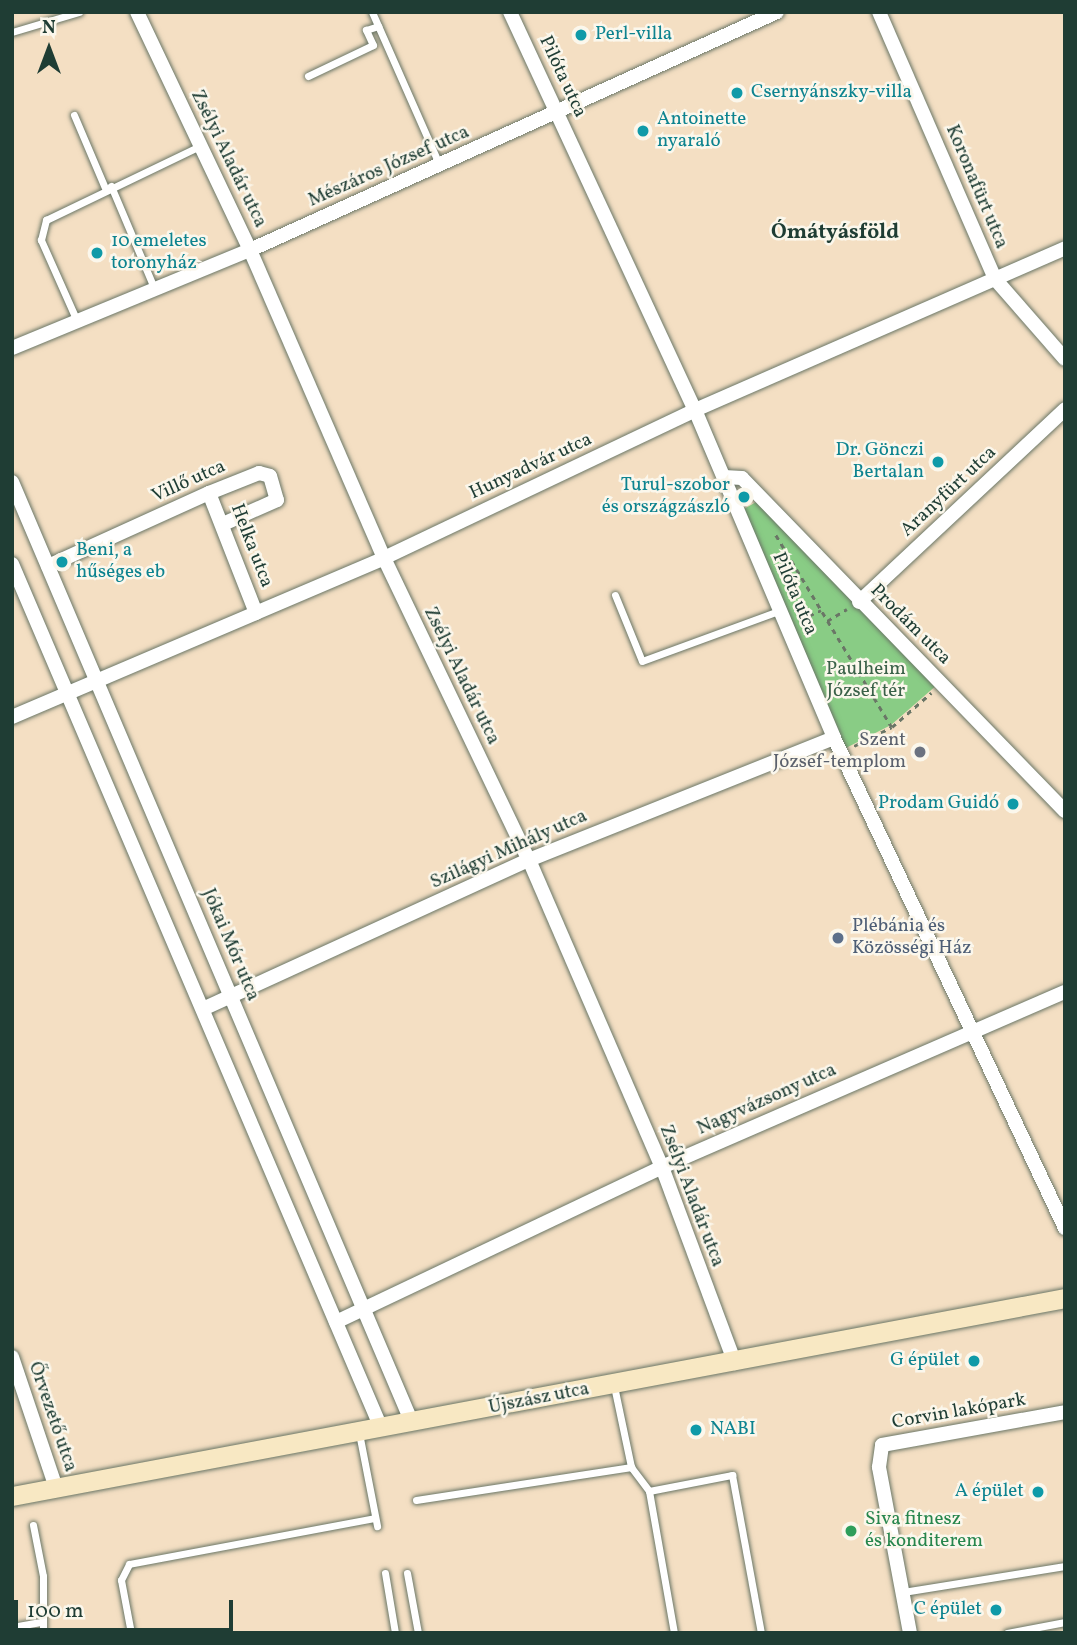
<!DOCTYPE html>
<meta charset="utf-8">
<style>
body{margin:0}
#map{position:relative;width:1077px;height:1645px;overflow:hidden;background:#f4dfc3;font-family:Vollkorn,serif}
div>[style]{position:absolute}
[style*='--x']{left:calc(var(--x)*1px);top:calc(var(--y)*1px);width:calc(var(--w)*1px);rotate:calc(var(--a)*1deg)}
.green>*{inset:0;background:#89cc85}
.path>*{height:2.5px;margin-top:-1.25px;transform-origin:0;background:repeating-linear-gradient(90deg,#6a7666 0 5px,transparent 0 10px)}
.roads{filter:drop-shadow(0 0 2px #6a7666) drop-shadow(0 0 2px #6a7666)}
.lane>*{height:7px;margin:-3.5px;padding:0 3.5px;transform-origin:3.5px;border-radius:3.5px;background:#fff}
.street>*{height:14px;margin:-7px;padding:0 7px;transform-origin:7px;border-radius:7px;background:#fff}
.secondary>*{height:19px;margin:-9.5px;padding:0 9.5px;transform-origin:9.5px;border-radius:9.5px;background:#f8e8c3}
.dots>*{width:19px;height:19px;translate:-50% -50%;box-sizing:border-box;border:4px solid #fbf7ec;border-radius:50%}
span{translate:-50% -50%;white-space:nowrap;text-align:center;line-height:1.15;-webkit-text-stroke:5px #fbf7ec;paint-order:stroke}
.culture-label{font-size:19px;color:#0d838f}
.left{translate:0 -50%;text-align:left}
.right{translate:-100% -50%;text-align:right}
.street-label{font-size:19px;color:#1f3d34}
.park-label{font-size:19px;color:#3a6148}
.worship-label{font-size:19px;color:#5b616d}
.service-label{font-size:19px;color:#4e5e75}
.leisure-label{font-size:19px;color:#27864d}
.neighbourhood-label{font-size:21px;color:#1f3d34;font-weight:700}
.frame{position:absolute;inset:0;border:14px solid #1f3d34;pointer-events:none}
.north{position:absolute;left:14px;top:14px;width:70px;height:70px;-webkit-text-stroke:5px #fbf7ec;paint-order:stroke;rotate:0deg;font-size:19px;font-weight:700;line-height:28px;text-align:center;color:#1f3d34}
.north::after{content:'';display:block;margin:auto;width:24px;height:32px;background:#1f3d34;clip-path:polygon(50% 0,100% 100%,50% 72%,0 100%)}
.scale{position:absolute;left:14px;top:1600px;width:219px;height:32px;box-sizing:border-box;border:4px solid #1f3d34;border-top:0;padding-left:9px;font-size:21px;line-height:24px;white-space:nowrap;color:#1f3d34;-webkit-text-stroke:5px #fbf7ec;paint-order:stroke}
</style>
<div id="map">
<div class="green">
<div style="clip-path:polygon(758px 501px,938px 684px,891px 725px,842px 750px,742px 510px)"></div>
</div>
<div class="path">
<div style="--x:776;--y:535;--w:224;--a:58.9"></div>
<div style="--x:800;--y:620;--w:23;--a:-25"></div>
<div style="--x:827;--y:621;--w:23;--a:-31"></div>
<div style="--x:854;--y:746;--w:42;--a:-26.6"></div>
<div style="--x:892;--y:727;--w:52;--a:-41.1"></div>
</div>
<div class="roads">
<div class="lane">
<div style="--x:372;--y:12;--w:166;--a:66.2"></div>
<div style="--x:12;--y:32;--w:70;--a:-16.6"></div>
<div style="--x:308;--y:76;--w:72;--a:-25.5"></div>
<div style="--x:373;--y:45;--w:17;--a:-115"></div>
<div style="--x:366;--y:30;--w:13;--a:-18"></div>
<div style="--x:74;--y:115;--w:79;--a:67"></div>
<div style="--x:111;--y:186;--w:113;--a:67.1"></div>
<div style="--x:77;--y:321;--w:89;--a:-114"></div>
<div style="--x:41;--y:240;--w:21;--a:-76"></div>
<div style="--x:46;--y:220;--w:171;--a:-25.7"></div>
<div style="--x:615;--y:595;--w:71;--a:67.8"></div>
<div style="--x:642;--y:661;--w:146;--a:-20.1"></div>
<div style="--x:614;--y:1386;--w:83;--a:78.1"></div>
<div style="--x:631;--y:1467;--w:30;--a:53"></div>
<div style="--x:649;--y:1491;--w:144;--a:80"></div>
<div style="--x:359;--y:1433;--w:95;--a:79"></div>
<div style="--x:649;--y:1491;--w:85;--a:-10.9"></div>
<div style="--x:732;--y:1475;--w:161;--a:79.6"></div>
<div style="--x:416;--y:1500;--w:218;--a:-8.7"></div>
<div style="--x:33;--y:1525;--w:52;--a:78.9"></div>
<div style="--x:43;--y:1576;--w:57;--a:90"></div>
<div style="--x:385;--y:1573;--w:61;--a:80.5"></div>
<div style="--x:407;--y:1573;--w:61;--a:79.6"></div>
<div style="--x:903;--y:1592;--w:164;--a:-9.1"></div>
<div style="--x:12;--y:1627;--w:29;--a:-10"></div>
<div style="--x:131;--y:1633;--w:54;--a:-100.7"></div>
<div style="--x:121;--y:1580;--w:18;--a:-63"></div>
<div style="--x:129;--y:1564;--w:250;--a:-10.6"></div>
<div style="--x:1007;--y:1633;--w:59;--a:-10.7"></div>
</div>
<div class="street">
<div style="--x:137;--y:12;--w:263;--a:64.6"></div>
<div style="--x:250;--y:250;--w:336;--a:66.5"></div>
<div style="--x:384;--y:558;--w:335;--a:64.4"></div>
<div style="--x:529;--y:860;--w:335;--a:66.6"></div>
<div style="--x:662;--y:1167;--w:209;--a:69.6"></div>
<div style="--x:510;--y:12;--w:439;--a:65.1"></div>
<div style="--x:695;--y:410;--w:356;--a:67"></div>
<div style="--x:834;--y:738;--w:542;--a:64.76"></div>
<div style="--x:879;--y:12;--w:291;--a:66.5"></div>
<div style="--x:995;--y:279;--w:106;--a:48.8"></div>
<div style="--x:12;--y:348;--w:257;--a:-22.4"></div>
<div style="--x:250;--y:250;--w:578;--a:-24.3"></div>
<div style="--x:724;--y:477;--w:18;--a:3"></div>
<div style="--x:742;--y:478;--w:464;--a:45.9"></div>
<div style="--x:12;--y:482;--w:1022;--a:66.97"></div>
<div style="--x:209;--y:493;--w:129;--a:68.6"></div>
<div style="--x:12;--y:564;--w:939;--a:66.87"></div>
<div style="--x:48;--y:566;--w:177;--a:-24.4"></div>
<div style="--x:209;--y:493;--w:54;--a:-21.8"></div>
<div style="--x:259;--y:473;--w:11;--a:15"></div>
<div style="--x:270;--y:476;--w:25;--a:74"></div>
<div style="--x:277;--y:500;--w:59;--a:156"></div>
<div style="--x:859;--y:602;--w:282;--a:-43.1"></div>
<div style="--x:12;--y:717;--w:405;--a:-23.1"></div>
<div style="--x:384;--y:558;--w:344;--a:-25.4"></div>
<div style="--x:695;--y:410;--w:404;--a:-23.6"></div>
<div style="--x:205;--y:1008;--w:356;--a:-24.6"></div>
<div style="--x:529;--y:860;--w:328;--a:-21.8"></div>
<div style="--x:336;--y:1322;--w:361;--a:-25.4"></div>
<div style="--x:662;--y:1167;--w:439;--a:-23.5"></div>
<div style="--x:12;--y:1357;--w:138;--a:71.4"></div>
<div style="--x:910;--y:1633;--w:169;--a:-100.6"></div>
<div style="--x:879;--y:1467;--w:22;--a:-82"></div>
<div style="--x:882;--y:1445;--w:186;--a:-10.2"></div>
</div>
<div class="secondary">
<div style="--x:12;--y:1496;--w:1071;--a:-10.65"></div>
</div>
</div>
<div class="dots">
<div style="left:581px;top:35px;background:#0f9aa8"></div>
<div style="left:737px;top:93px;background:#0f9aa8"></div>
<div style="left:643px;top:131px;background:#0f9aa8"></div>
<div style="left:97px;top:253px;background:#0f9aa8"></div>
<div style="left:938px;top:462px;background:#0f9aa8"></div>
<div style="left:744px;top:497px;background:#0f9aa8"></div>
<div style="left:62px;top:562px;background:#0f9aa8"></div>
<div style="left:920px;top:752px;background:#6b7280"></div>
<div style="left:1013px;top:804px;background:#0f9aa8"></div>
<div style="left:838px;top:938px;background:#5c6f8a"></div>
<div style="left:974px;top:1361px;background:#0f9aa8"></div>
<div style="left:696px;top:1430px;background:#0f9aa8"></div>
<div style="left:1038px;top:1492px;background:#0f9aa8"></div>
<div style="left:851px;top:1531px;background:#2e9e5b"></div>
<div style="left:996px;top:1610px;background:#0f9aa8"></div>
</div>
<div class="culture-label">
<span class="left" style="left:595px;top:35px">Perl-villa</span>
<span class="left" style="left:751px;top:93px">Csernyánszky-villa</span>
<span class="left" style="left:657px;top:131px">Antoinette<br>nyaraló</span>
<span class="left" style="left:111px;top:253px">10 emeletes<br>toronyház</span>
<span class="right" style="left:924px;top:462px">Dr. Gönczi<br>Bertalan</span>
<span class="right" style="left:730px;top:497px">Turul-szobor<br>és országzászló</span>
<span class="left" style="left:76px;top:562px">Beni, a<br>hűséges eb</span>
<span class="right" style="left:999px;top:804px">Prodam Guidó</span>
<span class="right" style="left:960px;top:1361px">G épület</span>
<span class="left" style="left:710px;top:1430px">NABI</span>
<span class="right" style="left:1024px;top:1492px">A épület</span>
<span class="right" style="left:982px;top:1610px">C épület</span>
</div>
<div class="street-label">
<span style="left:562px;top:77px;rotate:65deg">Pilóta utca</span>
<span style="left:228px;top:159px;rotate:64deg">Zsélyi Aladár utca</span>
<span style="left:389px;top:167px;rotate:-24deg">Mészáros József utca</span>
<span style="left:976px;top:187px;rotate:67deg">Koronafürt utca</span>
<span style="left:531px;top:467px;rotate:-25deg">Hunyadvár utca</span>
<span style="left:189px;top:482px;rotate:-24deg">Villő utca</span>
<span style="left:949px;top:492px;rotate:-43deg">Aranyfürt utca</span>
<span style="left:251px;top:546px;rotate:69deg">Helka utca</span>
<span style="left:794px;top:594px;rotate:67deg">Pilóta utca</span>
<span style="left:910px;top:625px;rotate:45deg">Prodám utca</span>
<span style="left:461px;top:676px;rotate:64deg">Zsélyi Aladár utca</span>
<span style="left:509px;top:850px;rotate:-24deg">Szilágyi Mihály utca</span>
<span style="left:230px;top:945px;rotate:67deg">Jókai Mór utca</span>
<span style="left:767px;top:1100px;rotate:-24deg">Nagyvázsony utca</span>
<span style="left:691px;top:1196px;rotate:69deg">Zsélyi Aladár utca</span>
<span style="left:539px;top:1399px;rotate:-11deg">Újszász utca</span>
<span style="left:959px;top:1412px;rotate:-10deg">Corvin lakópark</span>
<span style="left:52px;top:1417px;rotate:71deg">Őrvezető utca</span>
</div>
<div class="park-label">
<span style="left:866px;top:681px">Paulheim<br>József tér</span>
</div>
<div class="worship-label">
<span class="right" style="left:906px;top:752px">Szent<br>József-templom</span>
</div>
<div class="service-label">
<span class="left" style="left:852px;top:938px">Plébánia és<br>Közösségi Ház</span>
</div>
<div class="leisure-label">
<span class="left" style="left:865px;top:1531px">Siva fitnesz<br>és konditerem</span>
</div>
<div class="neighbourhood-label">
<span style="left:835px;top:233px">Ómátyásföld</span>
</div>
<div class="frame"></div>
<div class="north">N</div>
<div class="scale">100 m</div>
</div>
